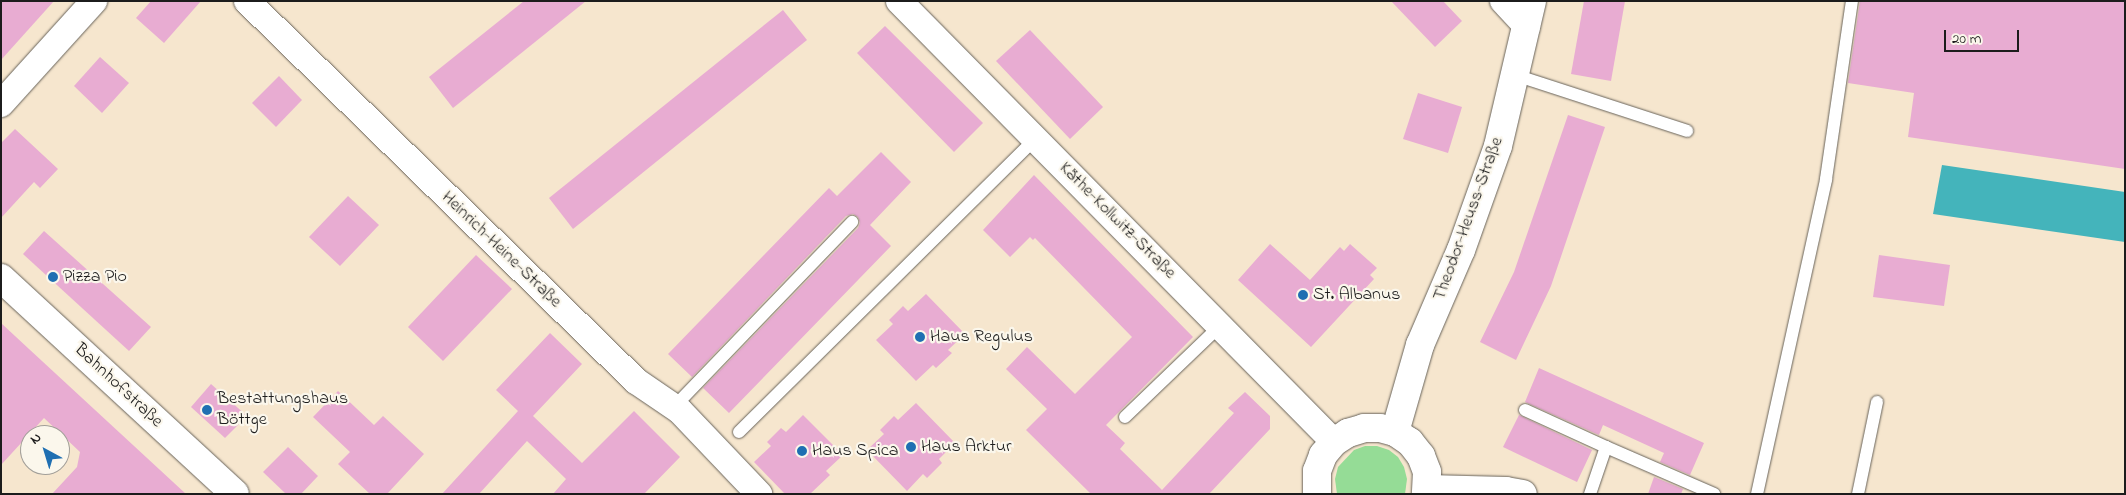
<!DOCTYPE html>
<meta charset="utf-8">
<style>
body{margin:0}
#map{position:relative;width:2126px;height:495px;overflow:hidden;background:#f6e6ce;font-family:"Indie Flower",sans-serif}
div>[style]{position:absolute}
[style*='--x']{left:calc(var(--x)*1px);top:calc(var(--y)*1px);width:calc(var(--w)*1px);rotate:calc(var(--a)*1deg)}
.green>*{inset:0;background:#95dc96}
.water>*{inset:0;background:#44b4bb}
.building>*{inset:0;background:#e8acd2}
.roads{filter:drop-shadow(0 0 1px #68635a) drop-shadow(0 0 1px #68635a)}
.service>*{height:12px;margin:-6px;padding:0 6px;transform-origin:6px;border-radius:6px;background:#fff}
.minor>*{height:26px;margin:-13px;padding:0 13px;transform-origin:13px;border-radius:13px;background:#fff}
.tertiary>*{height:28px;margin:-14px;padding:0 14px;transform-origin:14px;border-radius:14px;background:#fff}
.dots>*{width:14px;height:14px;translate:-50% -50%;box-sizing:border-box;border:2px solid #fbf7ec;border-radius:50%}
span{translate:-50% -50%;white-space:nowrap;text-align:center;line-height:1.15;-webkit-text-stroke:4.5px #fbf7ec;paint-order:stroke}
.street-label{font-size:18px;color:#1c1c1c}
.poi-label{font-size:18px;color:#1c1c1c}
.left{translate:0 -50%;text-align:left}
.frame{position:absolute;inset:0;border:2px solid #1c1c1c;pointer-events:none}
.north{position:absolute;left:20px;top:425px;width:50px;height:50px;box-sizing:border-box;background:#fbf7ec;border:1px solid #a29f99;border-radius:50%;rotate:321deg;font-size:14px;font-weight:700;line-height:20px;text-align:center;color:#1c1c1c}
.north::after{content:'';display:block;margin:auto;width:18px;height:22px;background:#1f6fb2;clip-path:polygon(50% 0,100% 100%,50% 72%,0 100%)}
.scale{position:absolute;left:1944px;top:30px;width:75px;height:22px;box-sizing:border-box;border:2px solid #1c1c1c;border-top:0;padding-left:6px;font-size:15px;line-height:18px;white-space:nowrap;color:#1c1c1c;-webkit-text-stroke:4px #fbf7ec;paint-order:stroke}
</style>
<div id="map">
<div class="green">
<div style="clip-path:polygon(1365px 446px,1377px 446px,1389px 450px,1398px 457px,1404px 467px,1407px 479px,1405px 494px,1337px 494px,1335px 479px,1338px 467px,1354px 450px)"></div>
</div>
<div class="water">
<div style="clip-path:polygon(1942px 165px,2125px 192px,2125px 242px,1933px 214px)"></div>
</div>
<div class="building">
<div style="clip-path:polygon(1px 1px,54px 1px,1px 60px)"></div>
<div style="clip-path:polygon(151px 1px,201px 1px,164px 43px,136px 18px)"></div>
<div style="clip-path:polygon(524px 1px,586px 1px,453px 108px,429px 77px)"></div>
<div style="clip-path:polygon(1391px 1px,1443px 1px,1462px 21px,1435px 47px)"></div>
<div style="clip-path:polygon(1584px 1px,1625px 1px,1611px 81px,1571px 74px)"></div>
<div style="clip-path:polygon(1860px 1px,2125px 1px,2125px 169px,1908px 137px,1914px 93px,1848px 83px)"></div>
<div style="clip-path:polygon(783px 10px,807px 40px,573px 229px,549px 198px)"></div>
<div style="clip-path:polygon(885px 26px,983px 123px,954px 152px,857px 53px)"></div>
<div style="clip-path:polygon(1030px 30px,1103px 107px,1070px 139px,996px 61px)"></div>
<div style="clip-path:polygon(100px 57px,129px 83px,102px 113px,74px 86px)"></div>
<div style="clip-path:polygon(279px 76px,302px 100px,276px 127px,252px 103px)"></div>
<div style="clip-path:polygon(1418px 93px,1462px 107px,1448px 153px,1403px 139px)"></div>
<div style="clip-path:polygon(1568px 115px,1605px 127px,1551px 286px,1516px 360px,1480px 342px,1514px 272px)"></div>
<div style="clip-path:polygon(15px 129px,58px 169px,40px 188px,34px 182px,1px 218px,1px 143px)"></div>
<div style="clip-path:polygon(881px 152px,911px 182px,870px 225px,891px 246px,729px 413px,703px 388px,858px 228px,860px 223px,858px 217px,853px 214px,846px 216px,692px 377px,668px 354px,829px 188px,837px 196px)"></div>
<div style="clip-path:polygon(1034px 175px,1193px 337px,1106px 425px,1125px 443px,1120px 449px,1162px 490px,1234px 413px,1228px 408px,1245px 392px,1270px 416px,1270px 429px,1209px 494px,1091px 494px,1026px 430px,1047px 409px,1006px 369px,1027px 347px,1075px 394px,1132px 337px,1035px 238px,1033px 240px,1030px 237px,1010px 257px,983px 230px)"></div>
<div style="clip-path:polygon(348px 196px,379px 225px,340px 266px,309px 237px)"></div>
<div style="clip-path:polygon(44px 231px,151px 327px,129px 351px,23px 254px)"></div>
<div style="clip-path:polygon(1270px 244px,1310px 280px,1340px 247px,1344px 251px,1350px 244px,1377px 268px,1370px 275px,1374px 279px,1311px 347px,1238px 280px)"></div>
<div style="clip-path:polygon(476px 255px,512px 289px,443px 361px,408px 327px)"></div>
<div style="clip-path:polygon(1879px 255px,1950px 265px,1944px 306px,1873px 297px)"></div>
<div style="clip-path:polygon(926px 294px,965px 334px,948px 350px,952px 353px,936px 368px,933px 365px,916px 381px,876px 340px,893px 324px,889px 320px,903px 306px,908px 311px)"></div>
<div style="clip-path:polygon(1px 323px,29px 349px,186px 494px,52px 494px,77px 467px,80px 452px,44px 418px,1px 465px)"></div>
<div style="clip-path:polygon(550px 333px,582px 364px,533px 416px,582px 463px,634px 411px,680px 457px,644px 494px,553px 494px,566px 479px,527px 441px,479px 494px,442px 494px,518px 411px,496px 390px)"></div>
<div style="clip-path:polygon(1539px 368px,1704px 443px,1690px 475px,1660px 462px,1664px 453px,1603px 425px,1599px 435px,1525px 402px)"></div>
<div style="clip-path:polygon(211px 384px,247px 416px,225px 438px,191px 407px)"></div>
<div style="clip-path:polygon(338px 391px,374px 425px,383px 416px,424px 454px,387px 494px,370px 494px,338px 464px,350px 452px,313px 417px)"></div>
<div style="clip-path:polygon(916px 403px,955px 443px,939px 459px,942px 463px,927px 478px,923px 474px,907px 491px,867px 450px,884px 434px,880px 430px,894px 416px,898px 420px)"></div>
<div style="clip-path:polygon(803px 415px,843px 455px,826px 471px,830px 475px,810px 494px,785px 494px,754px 462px,771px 446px,767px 442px,781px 428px,786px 432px)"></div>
<div style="clip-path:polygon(1519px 415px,1592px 450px,1577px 482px,1503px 447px)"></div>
<div style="clip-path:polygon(288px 447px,318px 476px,301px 494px,286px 494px,263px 472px)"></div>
<div style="clip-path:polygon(1654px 477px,1683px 489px,1681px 494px,1648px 494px)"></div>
</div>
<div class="roads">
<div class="service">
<div style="--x:1515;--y:75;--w:181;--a:18"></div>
<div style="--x:674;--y:407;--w:257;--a:-46.1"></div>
<div style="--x:1525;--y:410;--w:89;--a:24.6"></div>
<div style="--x:1606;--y:447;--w:50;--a:108.8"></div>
<div style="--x:1125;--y:417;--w:132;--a:-43.8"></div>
<div style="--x:739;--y:432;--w:416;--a:-44.7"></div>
<div style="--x:1606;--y:447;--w:118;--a:23.5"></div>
<div style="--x:1757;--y:494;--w:322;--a:-77.6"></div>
<div style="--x:1826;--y:179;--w:180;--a:-81.7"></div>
<div style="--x:1858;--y:494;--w:94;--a:-78.3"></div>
</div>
<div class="minor">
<div style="--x:247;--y:1;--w:544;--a:44.33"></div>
<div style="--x:636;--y:381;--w:53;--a:34.3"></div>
<div style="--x:680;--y:411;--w:115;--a:46.4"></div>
<div style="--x:899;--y:1;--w:619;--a:45.39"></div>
<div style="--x:1503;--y:1;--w:35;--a:47"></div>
<div style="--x:1;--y:104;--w:139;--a:-47.9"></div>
</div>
<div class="tertiary">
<div style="--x:1;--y:278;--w:318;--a:42.7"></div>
<div style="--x:1395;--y:432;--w:91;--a:-74"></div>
<div style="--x:1420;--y:345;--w:103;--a:-66.7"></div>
<div style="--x:1461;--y:250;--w:110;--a:-70.4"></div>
<div style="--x:1498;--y:146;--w:149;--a:-76.8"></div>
<div style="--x:1427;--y:489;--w:79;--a:1.5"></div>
<div style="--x:1506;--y:491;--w:17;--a:10"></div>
<div style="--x:1317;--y:494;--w:23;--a:-90"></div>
<div style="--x:1317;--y:471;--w:17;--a:-69"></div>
<div style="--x:1323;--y:455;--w:17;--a:-50"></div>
<div style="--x:1334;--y:442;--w:17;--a:-33"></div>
<div style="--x:1348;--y:433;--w:17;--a:-17"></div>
<div style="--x:1364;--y:428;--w:16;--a:0"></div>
<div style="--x:1380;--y:428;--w:16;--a:15"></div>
<div style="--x:1395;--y:432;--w:18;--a:34"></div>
<div style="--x:1410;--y:442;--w:18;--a:52"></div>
<div style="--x:1421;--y:456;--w:17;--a:69"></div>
<div style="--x:1427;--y:472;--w:22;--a:93"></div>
</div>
</div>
<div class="dots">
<div style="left:53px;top:277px;background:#1f6fb2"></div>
<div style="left:1303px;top:295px;background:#1f6fb2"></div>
<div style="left:920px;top:337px;background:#1f6fb2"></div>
<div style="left:207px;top:410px;background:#1f6fb2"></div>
<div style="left:911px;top:447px;background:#1f6fb2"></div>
<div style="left:802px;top:451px;background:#1f6fb2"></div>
</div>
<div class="street-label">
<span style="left:1469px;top:219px;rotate:-70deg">Theodor-Heuss-Straße</span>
<span style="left:1117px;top:221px;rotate:45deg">Käthe-Kollwitz-Straße</span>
<span style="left:501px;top:250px;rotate:44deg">Heinrich-Heine-Straße</span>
<span style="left:118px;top:386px;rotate:43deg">Bahnhofstraße</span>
</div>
<div class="poi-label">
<span class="left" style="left:63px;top:277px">Pizza Pio</span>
<span class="left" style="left:1313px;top:295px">St. Albanus</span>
<span class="left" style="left:930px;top:337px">Haus Regulus</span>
<span class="left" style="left:217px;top:410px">Bestattungshaus<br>Böttge</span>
<span class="left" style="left:921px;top:447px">Haus Arktur</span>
<span class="left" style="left:812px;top:451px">Haus Spica</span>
</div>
<div class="frame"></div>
<div class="north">N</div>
<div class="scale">20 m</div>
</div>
